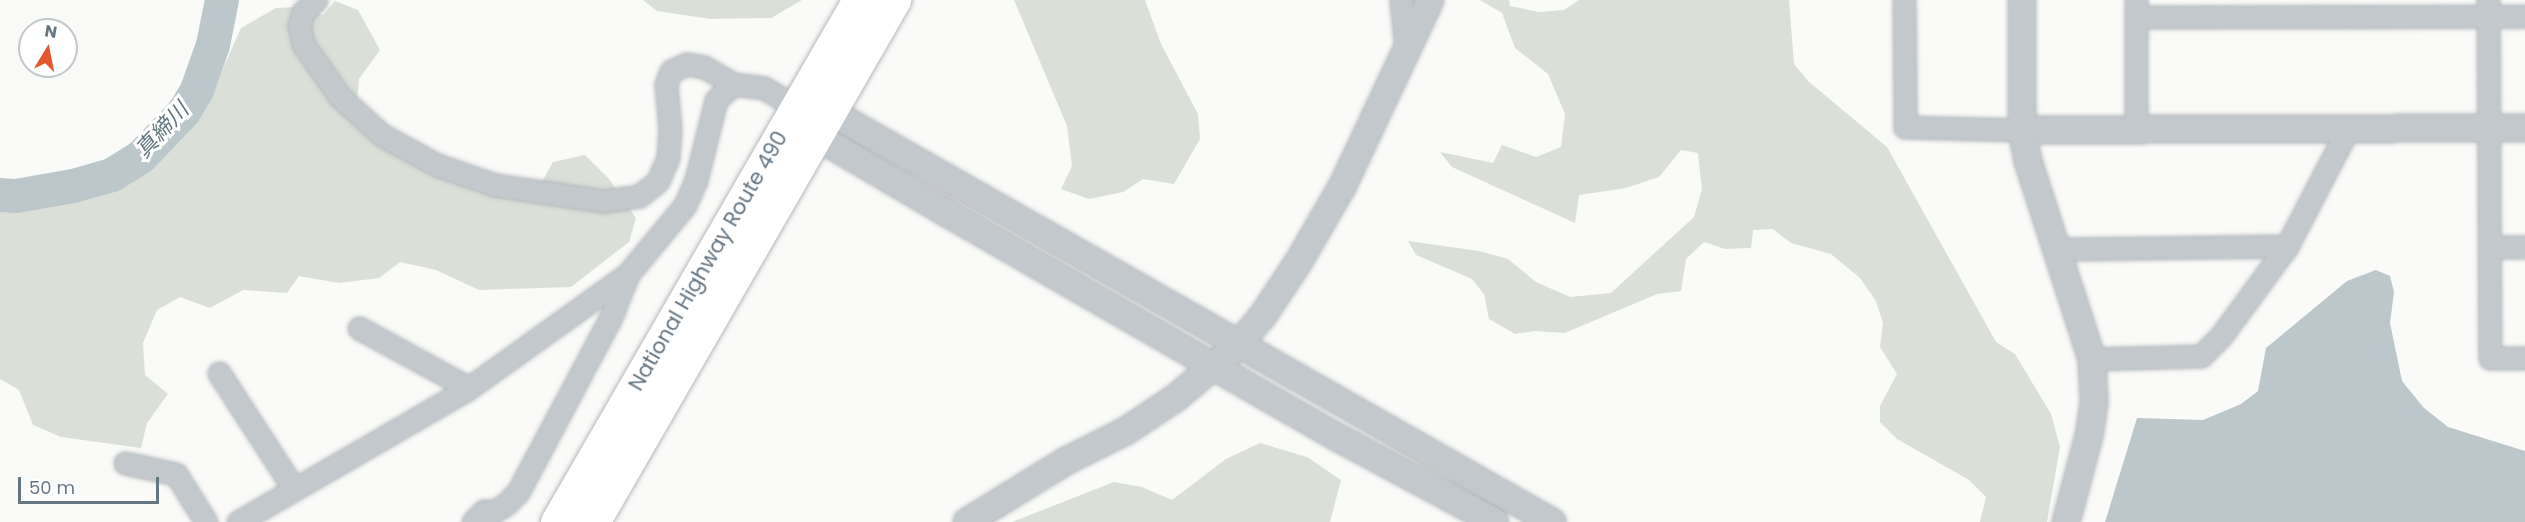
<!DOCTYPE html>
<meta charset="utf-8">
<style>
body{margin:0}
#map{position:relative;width:2525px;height:522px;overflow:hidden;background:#fafaf8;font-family:Poppins,"Noto Sans JP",sans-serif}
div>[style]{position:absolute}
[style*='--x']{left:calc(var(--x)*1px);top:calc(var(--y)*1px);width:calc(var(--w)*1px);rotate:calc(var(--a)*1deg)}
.green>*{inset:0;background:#dadfd7}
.water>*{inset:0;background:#bbc7cb}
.river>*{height:34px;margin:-17px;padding:0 17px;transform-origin:17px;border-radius:17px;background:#bbc7cb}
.roads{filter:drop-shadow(0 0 2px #b4b9bd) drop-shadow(0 0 2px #b4b9bd)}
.minor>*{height:21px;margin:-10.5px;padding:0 10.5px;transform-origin:10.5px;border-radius:10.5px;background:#c3c8cc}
.tertiary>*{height:26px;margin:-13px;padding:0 13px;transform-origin:13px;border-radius:13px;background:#c3c8cc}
.trunk>*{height:33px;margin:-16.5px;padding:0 16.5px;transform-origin:16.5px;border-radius:16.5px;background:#fff}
span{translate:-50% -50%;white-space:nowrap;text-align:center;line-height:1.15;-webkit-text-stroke:6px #fff;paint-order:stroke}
.street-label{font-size:21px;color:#657683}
.water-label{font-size:22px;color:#60757c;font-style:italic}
.north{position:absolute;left:18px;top:18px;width:60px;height:60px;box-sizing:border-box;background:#fff;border:2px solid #c1c8cd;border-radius:50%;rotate:10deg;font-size:16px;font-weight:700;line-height:24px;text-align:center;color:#657683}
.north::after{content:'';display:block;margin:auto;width:21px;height:27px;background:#e4572e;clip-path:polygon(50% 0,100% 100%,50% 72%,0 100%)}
.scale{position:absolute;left:18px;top:477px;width:141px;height:27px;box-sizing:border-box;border:3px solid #657683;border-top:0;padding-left:8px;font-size:18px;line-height:21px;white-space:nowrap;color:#657683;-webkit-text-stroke:4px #fff;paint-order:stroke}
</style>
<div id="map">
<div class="green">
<div style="clip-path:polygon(643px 0,802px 0,771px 18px,711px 19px,657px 11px)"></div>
<div style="clip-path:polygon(1014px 0,1145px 0,1161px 44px,1198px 114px,1200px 139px,1174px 184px,1143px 179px,1123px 192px,1089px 199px,1061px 189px,1072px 166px,1067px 126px)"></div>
<div style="clip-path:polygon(1480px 0,1509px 0,1510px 6px,1539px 12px,1564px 10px,1579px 0,1789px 0,1794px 64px,1808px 81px,1887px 147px,1996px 342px,2015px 354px,2051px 414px,2060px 447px,2047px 522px,1980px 522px,1986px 497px,1969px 480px,1897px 439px,1880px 422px,1880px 406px,1897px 374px,1880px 347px,1883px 323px,1876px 301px,1860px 278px,1831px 254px,1791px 243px,1773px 229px,1753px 230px,1751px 248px,1725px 249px,1704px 242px,1686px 259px,1681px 291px,1657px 294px,1565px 333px,1535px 331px,1515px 334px,1489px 319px,1484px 294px,1472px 279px,1416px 255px,1408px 241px,1479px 251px,1508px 259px,1536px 282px,1570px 297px,1611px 293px,1694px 217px,1702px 189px,1698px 153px,1681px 150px,1659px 177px,1626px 188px,1579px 195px,1575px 223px,1452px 167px,1440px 152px,1493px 163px,1502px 145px,1536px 157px,1561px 147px,1565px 114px,1548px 74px,1515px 48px,1502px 13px)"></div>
<div style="clip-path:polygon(335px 1px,358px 10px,380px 50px,359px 79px,355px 121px,404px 159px,472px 183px,533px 198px,553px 162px,585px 155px,609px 179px,636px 218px,629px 242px,571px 287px,479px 290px,436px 270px,400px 262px,379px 278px,339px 283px,299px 276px,287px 293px,243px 290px,210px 308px,180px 297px,157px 310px,143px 343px,145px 375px,168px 394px,147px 423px,141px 448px,61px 437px,33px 425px,19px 390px,0 379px,0 207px,10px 209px,72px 198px,134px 174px,180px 140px,208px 102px,241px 28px,276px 8px,296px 7px,323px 15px)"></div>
<div style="clip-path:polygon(1260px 443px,1307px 457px,1341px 480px,1330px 522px,1012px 522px,1114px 482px,1142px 487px,1172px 500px,1226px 459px)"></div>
</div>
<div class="water">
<div style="clip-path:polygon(2376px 270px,2390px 276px,2394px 292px,2390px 323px,2402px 381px,2424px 408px,2448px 427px,2525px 451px,2525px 522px,2105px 522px,2137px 418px,2203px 420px,2241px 404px,2258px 391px,2266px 348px,2347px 281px)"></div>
</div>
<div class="river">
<div style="--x:0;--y:195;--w:16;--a:4"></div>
<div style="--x:16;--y:196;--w:58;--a:-10"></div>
<div style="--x:73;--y:186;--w:41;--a:-15.8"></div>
<div style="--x:112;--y:175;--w:34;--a:-32"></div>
<div style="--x:141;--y:157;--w:62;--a:-46.3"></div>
<div style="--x:184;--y:112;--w:26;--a:-59"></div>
<div style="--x:197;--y:90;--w:48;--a:-70.4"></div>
<div style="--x:213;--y:45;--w:46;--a:-78.7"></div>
</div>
<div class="roads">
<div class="minor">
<div style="--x:316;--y:0;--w:18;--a:137"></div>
<div style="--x:303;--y:12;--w:14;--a:107"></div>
<div style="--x:299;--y:25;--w:19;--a:78"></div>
<div style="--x:303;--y:44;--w:65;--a:55.1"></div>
<div style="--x:340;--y:97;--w:57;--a:42.1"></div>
<div style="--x:382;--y:135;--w:63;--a:28.6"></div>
<div style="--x:437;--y:165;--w:61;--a:19"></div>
<div style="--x:495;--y:185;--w:110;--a:8.4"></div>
<div style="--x:604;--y:201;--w:35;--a:-8"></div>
<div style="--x:639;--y:196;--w:24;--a:-38"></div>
<div style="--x:658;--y:181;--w:26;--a:-67"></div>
<div style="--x:668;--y:157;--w:27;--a:-86"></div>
<div style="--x:670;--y:130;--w:46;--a:-95"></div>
<div style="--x:666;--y:84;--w:14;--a:-69"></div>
<div style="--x:671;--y:71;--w:17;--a:-24"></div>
<div style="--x:687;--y:64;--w:17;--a:10"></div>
<div style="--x:704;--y:67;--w:34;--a:30"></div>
<div style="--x:733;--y:84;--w:31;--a:7"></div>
<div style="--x:764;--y:88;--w:37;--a:31"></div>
<div style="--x:1401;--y:0;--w:51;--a:84.4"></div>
<div style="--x:1904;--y:0;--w:127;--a:89.5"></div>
<div style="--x:1905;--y:127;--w:117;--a:1.5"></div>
<div style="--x:2136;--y:0;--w:129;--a:90"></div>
<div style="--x:2488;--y:0;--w:358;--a:89.7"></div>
<div style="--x:2490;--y:358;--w:35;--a:0"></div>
<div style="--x:2136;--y:17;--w:389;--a:-0.1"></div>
<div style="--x:2489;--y:247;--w:36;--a:0"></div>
<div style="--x:2057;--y:249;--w:230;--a:-0.7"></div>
<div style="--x:359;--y:328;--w:125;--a:28.6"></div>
<div style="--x:2092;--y:359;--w:109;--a:-1.6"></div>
<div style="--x:2201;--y:356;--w:28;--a:-45"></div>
<div style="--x:2221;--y:336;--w:112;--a:-53.7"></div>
<div style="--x:2287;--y:246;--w:132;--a:-62.5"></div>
<div style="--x:219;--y:373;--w:138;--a:57.1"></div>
<div style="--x:125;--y:463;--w:52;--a:12.2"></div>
<div style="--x:176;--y:474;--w:57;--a:58"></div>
<div style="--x:238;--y:522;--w:267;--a:-30.1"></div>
<div style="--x:469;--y:388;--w:196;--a:-35.6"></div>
<div style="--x:628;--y:274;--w:89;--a:-50.4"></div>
<div style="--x:685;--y:205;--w:27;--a:-66"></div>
<div style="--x:696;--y:180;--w:82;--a:-76"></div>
<div style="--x:716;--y:100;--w:23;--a:-43"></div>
<div style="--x:473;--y:522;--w:16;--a:-45"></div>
<div style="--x:484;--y:511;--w:11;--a:0"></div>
<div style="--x:495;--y:511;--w:13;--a:-32"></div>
<div style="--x:506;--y:504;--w:17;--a:-45"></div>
<div style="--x:518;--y:492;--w:198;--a:-62"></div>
<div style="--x:611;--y:317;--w:46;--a:-68.4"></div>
</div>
<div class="tertiary">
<div style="--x:2022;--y:0;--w:130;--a:90"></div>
<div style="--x:2022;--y:130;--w:32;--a:79"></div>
<div style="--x:2028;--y:161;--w:208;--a:72.1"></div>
<div style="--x:2092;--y:359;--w:43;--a:87.3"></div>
<div style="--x:2094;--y:402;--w:30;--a:98"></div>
<div style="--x:2090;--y:432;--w:93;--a:104.9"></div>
<div style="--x:812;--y:109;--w:17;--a:7"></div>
<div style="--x:829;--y:111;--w:832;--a:29.62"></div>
<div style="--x:805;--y:120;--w:19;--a:55"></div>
<div style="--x:816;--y:136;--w:152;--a:30.4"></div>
<div style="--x:947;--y:213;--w:450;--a:29.9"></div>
<div style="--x:1337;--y:437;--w:179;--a:28.3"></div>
<div style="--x:2022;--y:130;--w:503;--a:-0.23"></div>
<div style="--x:967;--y:522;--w:116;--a:-31.6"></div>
<div style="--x:1066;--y:461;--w:67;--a:-26.6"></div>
<div style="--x:1126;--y:431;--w:61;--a:-33.7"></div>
<div style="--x:1177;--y:397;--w:82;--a:-40.5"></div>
<div style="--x:1239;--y:344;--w:35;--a:-50"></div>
<div style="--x:1262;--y:317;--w:67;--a:-56.5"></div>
<div style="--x:1299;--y:261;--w:88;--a:-59.9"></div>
<div style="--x:1343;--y:185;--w:204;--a:-64.8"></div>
</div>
<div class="trunk">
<div style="--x:557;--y:522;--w:603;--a:-59.95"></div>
<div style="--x:593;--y:522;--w:603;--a:-60.03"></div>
</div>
</div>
<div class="street-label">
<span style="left:708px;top:261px;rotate:-60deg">National Highway Route 490</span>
</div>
<div class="water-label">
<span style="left:162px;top:130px;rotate:-47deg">真締川</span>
</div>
<div class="north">N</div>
<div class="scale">50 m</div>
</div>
